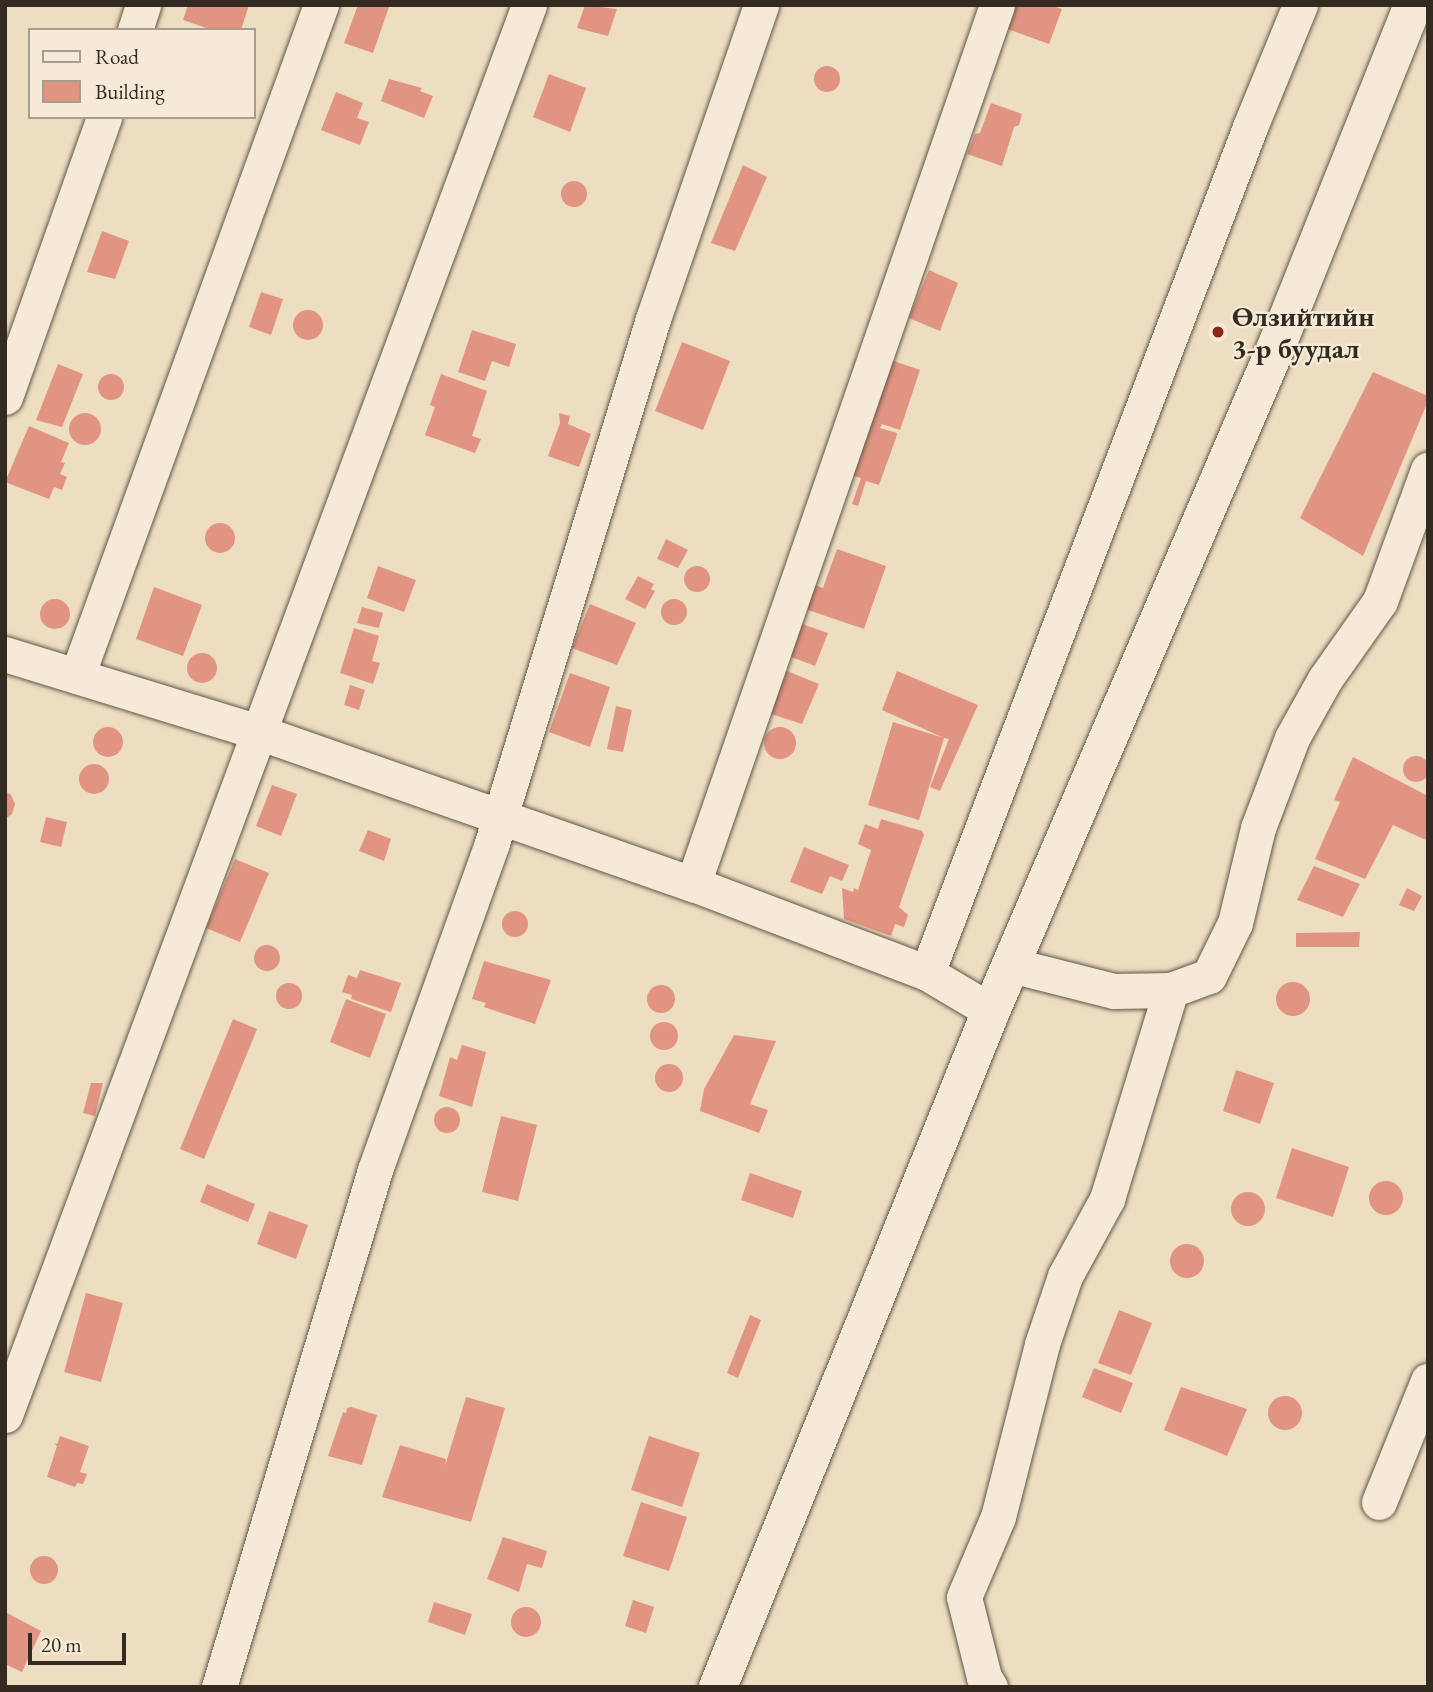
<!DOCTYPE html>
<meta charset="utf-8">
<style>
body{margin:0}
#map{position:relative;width:1433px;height:1692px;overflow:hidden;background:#eedec1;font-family:"EB Garamond",serif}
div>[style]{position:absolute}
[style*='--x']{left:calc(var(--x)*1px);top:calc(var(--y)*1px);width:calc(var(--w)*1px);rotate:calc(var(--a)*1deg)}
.building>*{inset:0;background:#e19481}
.round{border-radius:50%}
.roads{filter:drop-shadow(0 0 2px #625749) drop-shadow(0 0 2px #625749)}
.street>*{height:35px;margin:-17.5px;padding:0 17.5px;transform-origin:17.5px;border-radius:17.5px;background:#f4ead7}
.secondary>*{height:38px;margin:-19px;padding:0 19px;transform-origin:19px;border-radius:19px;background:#f4ead7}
.dots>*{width:19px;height:19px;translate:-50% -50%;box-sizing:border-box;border:4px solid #f4ead7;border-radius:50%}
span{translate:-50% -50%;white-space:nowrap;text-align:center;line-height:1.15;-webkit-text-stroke:5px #f4ead7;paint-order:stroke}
.poi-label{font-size:28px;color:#332a21;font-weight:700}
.left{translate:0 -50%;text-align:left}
.frame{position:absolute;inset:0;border:7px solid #332a21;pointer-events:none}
.legend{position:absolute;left:28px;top:28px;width:228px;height:91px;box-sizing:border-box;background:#f4ead7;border:2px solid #a79d8e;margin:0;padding:9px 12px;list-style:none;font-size:21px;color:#332a21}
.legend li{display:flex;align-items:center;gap:14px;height:35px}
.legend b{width:35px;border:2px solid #a79d8e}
.scale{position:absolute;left:28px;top:1633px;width:98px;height:32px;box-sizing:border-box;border:4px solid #332a21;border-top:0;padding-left:9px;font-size:21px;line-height:24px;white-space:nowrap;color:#332a21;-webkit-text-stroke:5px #f4ead7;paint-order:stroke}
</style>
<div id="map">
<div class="building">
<div style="clip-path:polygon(188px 5px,249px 5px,241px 30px,212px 30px,183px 20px)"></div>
<div style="clip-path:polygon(358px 5px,389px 7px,373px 53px,344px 43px)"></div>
<div style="clip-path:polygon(585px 5px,617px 9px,608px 36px,577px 28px)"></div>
<div style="clip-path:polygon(1017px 5px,1050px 5px,1062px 9px,1049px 44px,1008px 29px)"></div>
<div class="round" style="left:814px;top:66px;width:26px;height:26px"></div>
<div style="clip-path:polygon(549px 74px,586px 88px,570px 132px,533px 117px)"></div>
<div style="clip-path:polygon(389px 79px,422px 88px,420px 91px,433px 96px,424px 118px,381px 101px)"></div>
<div style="clip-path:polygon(336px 92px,363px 103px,357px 118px,369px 122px,360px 145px,321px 130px)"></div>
<div style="clip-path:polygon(991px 103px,1022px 114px,1019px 125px,1014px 127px,1002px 166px,967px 154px,975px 134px,980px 133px)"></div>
<div style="clip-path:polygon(743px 165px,767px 177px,735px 251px,711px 243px)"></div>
<div class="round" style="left:561px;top:181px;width:26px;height:26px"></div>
<div style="clip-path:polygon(102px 231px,129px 241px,115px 279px,87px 272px)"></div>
<div style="clip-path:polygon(929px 270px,958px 283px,940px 331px,909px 318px)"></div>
<div style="clip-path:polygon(261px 292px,283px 299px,271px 335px,249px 327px)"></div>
<div class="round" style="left:293px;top:310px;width:30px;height:30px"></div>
<div style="clip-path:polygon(472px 330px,516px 344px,509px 367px,492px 361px,485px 381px,458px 372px)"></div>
<div style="clip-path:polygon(682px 342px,730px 361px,703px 430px,655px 411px)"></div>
<div style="clip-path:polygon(891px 360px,920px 370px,900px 430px,882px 424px,880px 428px,897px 433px,896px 438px,879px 485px,866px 481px,858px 506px,852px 504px,861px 478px,844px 473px)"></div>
<div style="clip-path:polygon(58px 364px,83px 374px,62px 427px,36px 420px)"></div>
<div style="clip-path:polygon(1373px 372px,1428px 396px,1428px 401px,1363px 556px,1300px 518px)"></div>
<div class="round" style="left:98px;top:374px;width:26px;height:26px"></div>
<div style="clip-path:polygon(441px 374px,487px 391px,472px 436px,481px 439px,475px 453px,425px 435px,435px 407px,430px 405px)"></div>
<div style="clip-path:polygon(559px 413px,570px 416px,568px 424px,591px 434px,579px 467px,548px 456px,560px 423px)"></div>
<div class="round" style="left:69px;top:413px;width:32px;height:32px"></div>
<div style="clip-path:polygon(29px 426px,69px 443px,61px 462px,65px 463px,60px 474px,67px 477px,62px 490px,54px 487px,49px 499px,5px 482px)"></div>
<div class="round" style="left:205px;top:523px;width:30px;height:30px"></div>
<div style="clip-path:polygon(666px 539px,688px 550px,678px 568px,657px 559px)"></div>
<div style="clip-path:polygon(837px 549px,886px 566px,864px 629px,808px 610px,810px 583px,823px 588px)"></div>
<div style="clip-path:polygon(378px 566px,416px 580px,404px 612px,367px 598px)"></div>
<div class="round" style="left:684px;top:566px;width:26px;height:26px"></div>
<div style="clip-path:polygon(638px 576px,654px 584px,651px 589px,655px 591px,645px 609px,625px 599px)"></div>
<div style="clip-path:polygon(154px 587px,202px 605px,183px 656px,136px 639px)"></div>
<div class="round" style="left:40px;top:599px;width:30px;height:30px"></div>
<div class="round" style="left:661px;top:599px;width:26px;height:26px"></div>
<div style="clip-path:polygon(590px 604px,636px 623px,617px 665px,572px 648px)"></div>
<div style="clip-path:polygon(362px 607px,383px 613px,379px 628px,357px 623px)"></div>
<div style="clip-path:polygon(799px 623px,828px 633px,815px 666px,786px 655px)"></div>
<div style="clip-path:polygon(354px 628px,379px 636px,372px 661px,380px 663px,373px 684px,340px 673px)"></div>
<div class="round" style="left:187px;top:653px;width:30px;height:30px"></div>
<div style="clip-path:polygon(787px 671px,819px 684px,802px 724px,771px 714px)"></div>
<div style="clip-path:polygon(897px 671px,978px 705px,940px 791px,930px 787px,949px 739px,944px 738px,919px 820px,868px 805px,893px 722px,944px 738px,882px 710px)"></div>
<div style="clip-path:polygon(570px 673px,610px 687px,590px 747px,549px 732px)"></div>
<div style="clip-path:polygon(350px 685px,365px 690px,359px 710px,344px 705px)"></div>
<div style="clip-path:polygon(616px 706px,632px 710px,623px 752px,607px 749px)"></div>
<div class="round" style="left:764px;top:727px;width:32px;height:32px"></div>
<div class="round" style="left:93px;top:727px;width:30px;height:30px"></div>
<div class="round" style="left:1403px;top:756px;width:26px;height:26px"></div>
<div style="clip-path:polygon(1353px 757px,1428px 796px,1428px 841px,1393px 825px,1365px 879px,1315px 859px,1340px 802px,1334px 800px)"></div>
<div class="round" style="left:79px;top:764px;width:30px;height:30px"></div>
<div style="clip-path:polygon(272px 785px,297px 794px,281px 836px,256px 826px)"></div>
<div style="clip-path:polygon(5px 791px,11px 795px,15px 804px,12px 814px,5px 819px)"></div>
<div style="clip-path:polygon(46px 817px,67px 822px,61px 847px,40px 842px)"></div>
<div style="clip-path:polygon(881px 819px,922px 831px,924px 835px,899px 907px,908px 915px,904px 927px,895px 924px,891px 936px,844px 919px,842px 888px,853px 892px,854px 888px,858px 890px,871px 850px,858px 844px,865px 824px,878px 829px)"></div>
<div style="clip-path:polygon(368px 830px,391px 839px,384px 861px,359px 851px)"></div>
<div style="clip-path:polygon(804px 847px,849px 865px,842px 881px,830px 876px,822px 894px,790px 882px)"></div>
<div style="clip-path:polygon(235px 859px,269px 873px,240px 942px,206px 928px)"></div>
<div style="clip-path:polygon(1314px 866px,1360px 884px,1343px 917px,1297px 900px)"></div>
<div style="clip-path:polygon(1407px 888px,1422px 896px,1414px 911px,1399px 905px)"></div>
<div class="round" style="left:502px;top:911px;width:26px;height:26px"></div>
<div style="clip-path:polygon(1360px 932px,1359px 947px,1296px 947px,1296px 933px)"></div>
<div class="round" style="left:254px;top:945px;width:26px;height:26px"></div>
<div style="clip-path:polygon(484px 961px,551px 980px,535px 1024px,484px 1007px,486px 1003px,472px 999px)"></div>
<div style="clip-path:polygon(360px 970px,401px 983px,391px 1012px,351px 999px,352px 995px,342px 992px,348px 975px,357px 978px)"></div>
<div class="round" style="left:1276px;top:982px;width:34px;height:34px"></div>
<div class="round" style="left:276px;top:983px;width:26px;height:26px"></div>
<div class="round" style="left:647px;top:985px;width:28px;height:28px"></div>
<div style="clip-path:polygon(346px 999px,386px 1014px,370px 1058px,330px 1042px)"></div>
<div style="clip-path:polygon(233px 1019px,257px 1029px,204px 1159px,180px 1149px)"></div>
<div class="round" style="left:650px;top:1022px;width:28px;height:28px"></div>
<div style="clip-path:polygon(734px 1035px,776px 1041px,750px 1104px,768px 1110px,759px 1133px,700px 1111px,704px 1089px)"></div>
<div style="clip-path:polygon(462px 1045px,486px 1052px,472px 1107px,439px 1096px,450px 1057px,457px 1060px)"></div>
<div class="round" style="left:655px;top:1064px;width:28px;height:28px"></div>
<div style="clip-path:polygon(1236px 1070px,1274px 1083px,1260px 1124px,1223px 1111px)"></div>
<div style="clip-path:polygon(91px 1083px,103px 1083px,95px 1116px,83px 1113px)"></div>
<div class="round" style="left:434px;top:1107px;width:26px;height:26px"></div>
<div style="clip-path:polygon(501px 1116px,537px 1125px,518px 1201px,482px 1192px)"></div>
<div style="clip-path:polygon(1292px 1148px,1349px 1167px,1333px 1217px,1276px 1198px)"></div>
<div style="clip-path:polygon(750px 1173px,802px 1191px,793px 1218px,741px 1200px)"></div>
<div class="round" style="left:1369px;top:1181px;width:34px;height:34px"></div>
<div style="clip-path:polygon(207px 1184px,255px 1204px,248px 1222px,200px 1202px)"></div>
<div class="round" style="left:1231px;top:1192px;width:34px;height:34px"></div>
<div style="clip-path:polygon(269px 1211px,308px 1225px,296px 1259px,257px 1244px)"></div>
<div class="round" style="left:1170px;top:1244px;width:34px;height:34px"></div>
<div style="clip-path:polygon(86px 1293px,123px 1303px,101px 1382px,64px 1372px)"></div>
<div style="clip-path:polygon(1119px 1310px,1152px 1323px,1131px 1375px,1098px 1363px)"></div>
<div style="clip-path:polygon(750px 1315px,761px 1320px,738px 1378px,727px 1373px)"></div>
<div style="clip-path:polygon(1094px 1368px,1133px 1383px,1121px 1413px,1082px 1397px)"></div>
<div style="clip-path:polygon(1181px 1387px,1247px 1409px,1227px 1456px,1164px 1430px)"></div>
<div class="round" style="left:1268px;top:1396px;width:34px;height:34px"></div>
<div style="clip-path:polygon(466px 1397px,505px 1408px,471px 1522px,382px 1497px,400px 1445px,446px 1459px,445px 1466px)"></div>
<div style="clip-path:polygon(351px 1407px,377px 1415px,362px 1465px,328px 1456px,343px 1412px,346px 1413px,347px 1408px)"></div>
<div style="clip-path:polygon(60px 1436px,89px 1446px,80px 1472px,87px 1474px,83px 1484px,77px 1483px,75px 1487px,47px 1477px,57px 1446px,54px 1443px,57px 1444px)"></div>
<div style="clip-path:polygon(649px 1436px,700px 1453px,682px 1507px,631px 1490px)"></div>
<div style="clip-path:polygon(641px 1502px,687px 1517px,669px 1571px,623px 1556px)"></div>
<div style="clip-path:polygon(503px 1537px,547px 1551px,542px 1568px,527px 1564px,519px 1592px,487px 1579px)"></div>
<div class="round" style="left:30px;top:1556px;width:28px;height:28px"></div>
<div style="clip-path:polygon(633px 1600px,654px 1607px,646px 1633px,625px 1626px)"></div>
<div style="clip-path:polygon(434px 1602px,472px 1614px,465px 1635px,428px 1622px)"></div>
<div class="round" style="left:511px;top:1607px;width:30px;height:30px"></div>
<div style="clip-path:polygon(7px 1613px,41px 1631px,22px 1672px,5px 1664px)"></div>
</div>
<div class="roads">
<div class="street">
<div style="--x:135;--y:30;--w:26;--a:-72"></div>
<div style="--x:5;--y:397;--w:297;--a:-70.5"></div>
<div style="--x:5;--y:654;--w:268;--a:17.1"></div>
<div style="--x:261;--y:733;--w:458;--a:19.3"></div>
<div style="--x:693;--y:884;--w:250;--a:20.8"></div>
<div style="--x:927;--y:973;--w:74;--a:30.7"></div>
<div style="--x:77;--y:676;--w:714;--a:-70.02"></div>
<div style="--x:693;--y:884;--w:930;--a:-70.92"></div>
<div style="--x:1011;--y:965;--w:106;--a:14.2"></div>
<div style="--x:1114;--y:991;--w:57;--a:-1"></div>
<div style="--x:1171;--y:990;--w:40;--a:-20.2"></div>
<div style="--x:1209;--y:976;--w:59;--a:-63.9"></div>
<div style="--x:1235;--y:923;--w:98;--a:-76.4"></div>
<div style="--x:1258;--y:828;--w:96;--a:-69.3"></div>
<div style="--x:1292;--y:738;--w:68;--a:-60.8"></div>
<div style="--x:1325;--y:679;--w:95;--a:-54.8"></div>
<div style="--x:1380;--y:601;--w:140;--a:-69.9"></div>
<div style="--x:927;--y:973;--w:906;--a:-69.1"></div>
<div style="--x:1250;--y:127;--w:132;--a:-67.7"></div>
<div style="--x:5;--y:1415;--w:1504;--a:-69.61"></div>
<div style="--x:1379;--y:1502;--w:131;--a:-68"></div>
<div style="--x:219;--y:1687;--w:540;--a:-73.21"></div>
<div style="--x:375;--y:1170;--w:347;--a:-70.3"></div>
<div style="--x:492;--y:843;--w:548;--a:-72.92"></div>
<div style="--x:653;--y:319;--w:332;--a:-71"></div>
<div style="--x:990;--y:1687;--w:12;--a:-121"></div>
<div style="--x:984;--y:1677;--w:82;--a:-104"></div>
<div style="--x:964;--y:1597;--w:87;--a:-67"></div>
<div style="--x:998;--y:1517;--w:179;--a:-75.7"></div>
<div style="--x:1042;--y:1344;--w:72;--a:-71.3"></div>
<div style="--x:1065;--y:1276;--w:88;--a:-61.4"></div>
<div style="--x:1107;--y:1199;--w:219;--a:-73"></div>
</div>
<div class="secondary">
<div style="--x:718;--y:1687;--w:729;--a:-68.01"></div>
<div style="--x:991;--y:1011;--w:725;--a:-66.76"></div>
<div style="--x:1277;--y:345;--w:366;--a:-68.2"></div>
</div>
</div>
<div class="dots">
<div style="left:1218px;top:332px;background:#8f2418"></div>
</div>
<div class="poi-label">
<span class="left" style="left:1232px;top:332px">Өлзийтийн<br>3-р буудал</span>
</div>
<div class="frame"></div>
<ul class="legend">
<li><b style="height:9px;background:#f4ead7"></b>Road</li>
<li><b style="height:19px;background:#e19481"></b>Building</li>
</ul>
<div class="scale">20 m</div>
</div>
